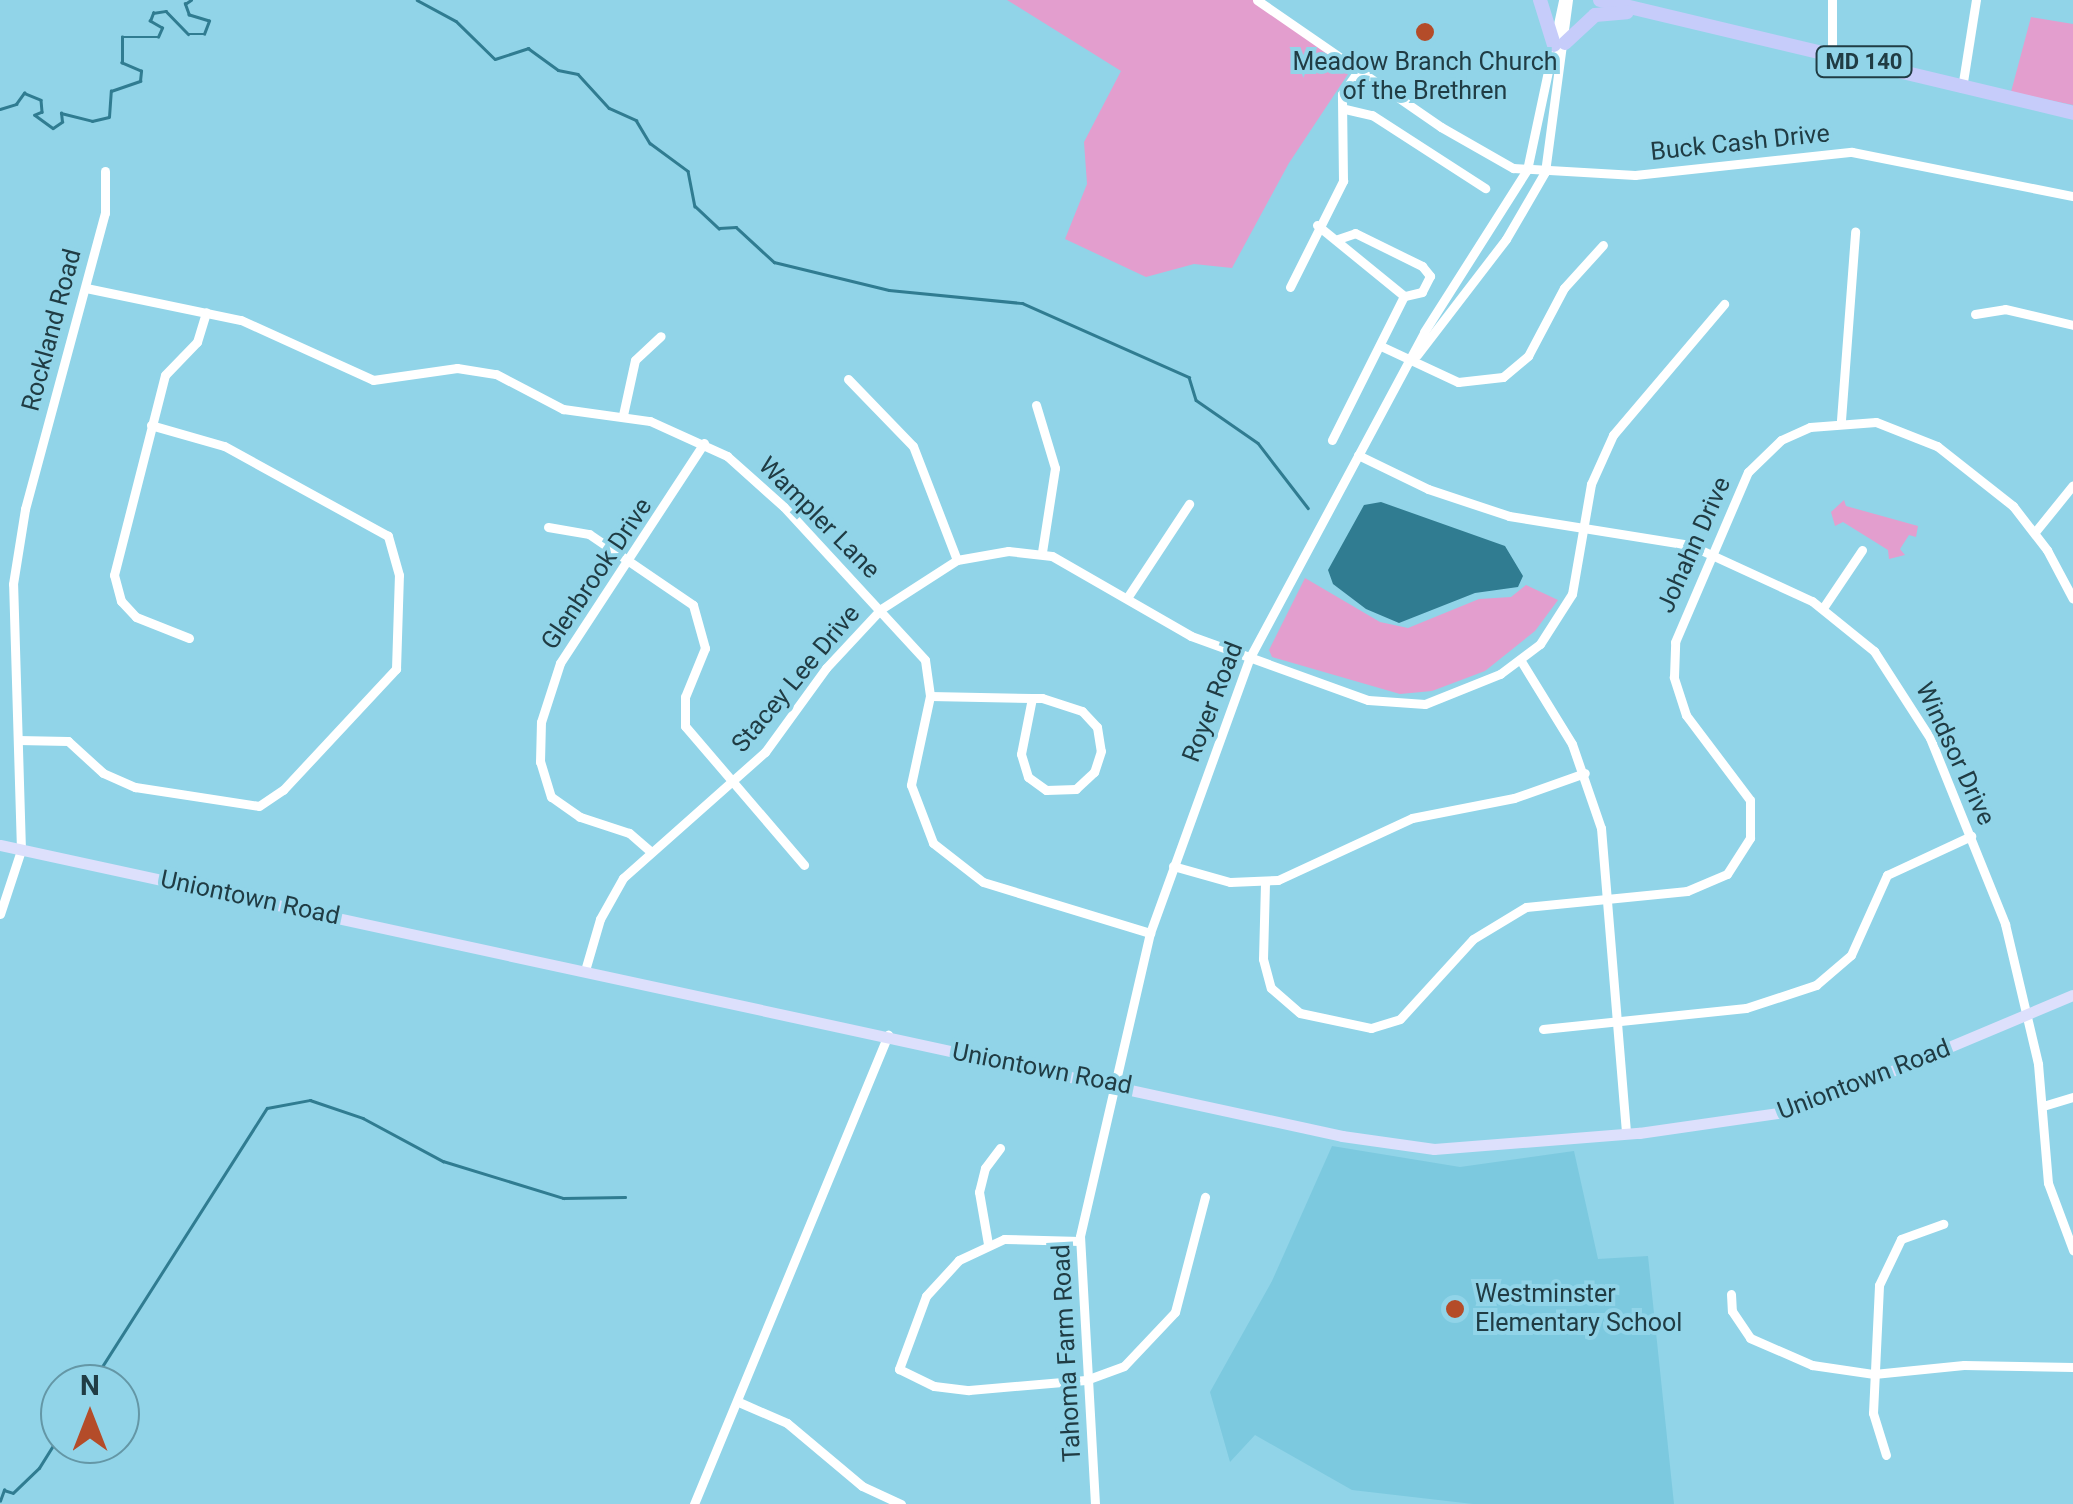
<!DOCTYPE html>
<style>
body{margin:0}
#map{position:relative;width:2073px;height:1504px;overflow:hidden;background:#91d4e8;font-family:Roboto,sans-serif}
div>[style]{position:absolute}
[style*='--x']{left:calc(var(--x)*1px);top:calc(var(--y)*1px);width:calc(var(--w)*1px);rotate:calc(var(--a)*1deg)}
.built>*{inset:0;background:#7cc9df}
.green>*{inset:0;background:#e39ece}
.water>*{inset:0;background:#307c91}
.stream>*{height:2.5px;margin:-1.25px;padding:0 1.25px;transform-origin:1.25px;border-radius:1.25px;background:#307c91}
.minor>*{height:9px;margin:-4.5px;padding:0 4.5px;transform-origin:4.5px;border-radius:4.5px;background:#fff}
.major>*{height:11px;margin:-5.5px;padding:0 5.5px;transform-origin:5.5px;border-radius:5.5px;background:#dde0fc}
.highway>*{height:14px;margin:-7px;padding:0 7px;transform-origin:7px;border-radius:7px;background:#c6ccfa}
.dots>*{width:28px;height:28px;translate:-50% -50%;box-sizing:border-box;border:5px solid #91d4e8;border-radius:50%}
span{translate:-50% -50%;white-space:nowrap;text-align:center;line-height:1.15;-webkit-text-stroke:8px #91d4e8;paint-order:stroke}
.shield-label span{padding:2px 8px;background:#91d4e8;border:2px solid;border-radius:8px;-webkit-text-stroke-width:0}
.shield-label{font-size:22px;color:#203c44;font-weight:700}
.poi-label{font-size:25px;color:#203c44}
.left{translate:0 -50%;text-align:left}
.street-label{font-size:25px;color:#203c44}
.north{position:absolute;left:40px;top:1364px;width:100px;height:100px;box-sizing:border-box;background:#91d4e8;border:2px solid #6497a6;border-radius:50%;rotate:0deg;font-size:28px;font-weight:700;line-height:40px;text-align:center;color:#203c44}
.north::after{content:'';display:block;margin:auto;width:35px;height:45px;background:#b44c29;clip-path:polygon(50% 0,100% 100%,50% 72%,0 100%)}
</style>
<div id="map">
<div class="built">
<div style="clip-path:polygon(1332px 1146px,1460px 1167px,1574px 1151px,1598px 1259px,1648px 1256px,1674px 1504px,1473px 1504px,1352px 1490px,1255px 1435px,1230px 1462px,1210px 1392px,1272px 1281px)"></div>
</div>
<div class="green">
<div style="clip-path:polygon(1007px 0,1253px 0,1352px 68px,1289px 163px,1232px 268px,1194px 264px,1146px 277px,1065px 239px,1087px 184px,1084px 142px,1121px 71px)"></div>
<div style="clip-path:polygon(2031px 17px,2073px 24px,2073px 105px,2011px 92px)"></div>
<div style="clip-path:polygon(1844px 500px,1846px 506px,1918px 526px,1916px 537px,1909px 535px,1900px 549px,1905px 555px,1889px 559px,1888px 550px,1843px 522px,1835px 526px,1831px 512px)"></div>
<div style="clip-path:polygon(1305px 578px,1380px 622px,1408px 628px,1479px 599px,1511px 597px,1526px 585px,1558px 600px,1535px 631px,1485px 671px,1432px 691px,1400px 694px,1272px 657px,1269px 650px)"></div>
</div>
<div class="water">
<div style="clip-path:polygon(1381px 502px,1505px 546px,1523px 576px,1518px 587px,1475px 593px,1399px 623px,1366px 609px,1333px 584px,1328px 570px,1364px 505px)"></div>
</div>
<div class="stream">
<div style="--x:417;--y:0;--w:44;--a:28.3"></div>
<div style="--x:456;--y:21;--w:54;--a:44.3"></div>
<div style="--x:495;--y:59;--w:35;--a:-18"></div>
<div style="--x:528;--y:48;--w:37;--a:36"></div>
<div style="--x:558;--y:70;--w:20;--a:11"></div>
<div style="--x:578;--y:74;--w:46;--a:47.6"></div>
<div style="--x:609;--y:108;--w:30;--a:24"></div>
<div style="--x:636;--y:120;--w:27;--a:59"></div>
<div style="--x:650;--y:143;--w:47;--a:36.4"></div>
<div style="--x:688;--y:171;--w:36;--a:79"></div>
<div style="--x:695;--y:206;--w:33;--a:43"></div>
<div style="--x:719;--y:228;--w:17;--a:-3"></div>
<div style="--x:736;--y:227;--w:52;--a:42.6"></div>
<div style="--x:774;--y:262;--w:118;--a:13.7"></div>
<div style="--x:889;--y:290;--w:134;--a:5.6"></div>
<div style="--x:1022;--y:303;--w:183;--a:23.9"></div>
<div style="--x:1189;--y:377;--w:24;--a:73"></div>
<div style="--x:1196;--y:400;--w:75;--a:34.7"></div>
<div style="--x:1258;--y:443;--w:82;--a:52.4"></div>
<div style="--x:0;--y:109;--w:17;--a:-17"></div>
<div style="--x:16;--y:104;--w:14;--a:-54"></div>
<div style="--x:24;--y:93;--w:18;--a:22"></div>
<div style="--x:41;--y:100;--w:12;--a:85"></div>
<div style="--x:42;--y:112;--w:8;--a:157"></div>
<div style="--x:35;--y:115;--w:22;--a:36"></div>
<div style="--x:53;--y:128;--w:11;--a:-34"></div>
<div style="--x:62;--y:122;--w:9;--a:-96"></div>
<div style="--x:61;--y:113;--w:32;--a:14"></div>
<div style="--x:92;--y:121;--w:17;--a:-13"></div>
<div style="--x:109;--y:117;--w:26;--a:-86"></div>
<div style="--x:111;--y:91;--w:31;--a:-19"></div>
<div style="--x:140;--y:81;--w:10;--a:-84"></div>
<div style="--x:141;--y:71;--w:21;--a:-157"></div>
<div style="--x:122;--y:63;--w:26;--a:-90"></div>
<div style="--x:122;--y:37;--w:36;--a:0"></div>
<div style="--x:158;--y:37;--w:10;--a:-66"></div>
<div style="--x:162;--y:28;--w:14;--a:-150"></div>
<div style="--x:150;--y:21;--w:9;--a:-69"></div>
<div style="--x:153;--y:13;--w:13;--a:-9"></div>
<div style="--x:166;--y:11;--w:32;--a:46"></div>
<div style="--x:188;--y:34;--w:16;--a:0"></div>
<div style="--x:204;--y:34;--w:14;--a:-69"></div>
<div style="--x:209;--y:21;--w:21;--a:-163"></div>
<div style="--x:189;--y:15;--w:12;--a:-110"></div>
<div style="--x:185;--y:4;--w:7;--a:-34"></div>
<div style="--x:91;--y:1384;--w:327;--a:-57.5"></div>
<div style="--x:267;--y:1108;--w:44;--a:-10.5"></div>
<div style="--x:310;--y:1100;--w:56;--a:18.8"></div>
<div style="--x:363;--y:1118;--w:91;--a:28.3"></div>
<div style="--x:443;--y:1161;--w:126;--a:17.1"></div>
<div style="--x:563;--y:1198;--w:62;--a:-0.9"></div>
<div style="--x:0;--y:1501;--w:12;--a:-70"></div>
<div style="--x:4;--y:1490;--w:9;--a:18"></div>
<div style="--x:13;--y:1493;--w:36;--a:-44"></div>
<div style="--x:39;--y:1468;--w:40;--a:-58"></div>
</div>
<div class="minor">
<div style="--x:1257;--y:0;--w:224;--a:34.6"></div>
<div style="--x:1441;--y:127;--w:83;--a:29.7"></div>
<div style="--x:1513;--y:168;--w:122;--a:3.3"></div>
<div style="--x:1635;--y:175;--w:218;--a:-6.1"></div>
<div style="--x:1852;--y:152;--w:225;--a:11.3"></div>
<div style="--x:1832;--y:0;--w:53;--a:90"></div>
<div style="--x:1962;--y:88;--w:89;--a:-81"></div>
<div style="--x:1345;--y:109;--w:28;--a:13"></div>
<div style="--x:1372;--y:115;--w:135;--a:32.9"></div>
<div style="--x:1317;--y:225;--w:112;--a:39.2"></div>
<div style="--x:1404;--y:296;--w:161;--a:116.6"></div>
<div style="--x:1338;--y:239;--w:18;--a:-19"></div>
<div style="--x:1355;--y:233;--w:75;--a:26.2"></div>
<div style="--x:1422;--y:266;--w:13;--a:51"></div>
<div style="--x:1430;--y:276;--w:18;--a:117"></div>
<div style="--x:1422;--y:292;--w:18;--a:167"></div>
<div style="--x:1290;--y:287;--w:119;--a:-63.4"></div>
<div style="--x:1343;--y:181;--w:87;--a:-90.7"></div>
<div style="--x:1342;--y:94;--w:28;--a:-55"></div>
<div style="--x:86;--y:288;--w:158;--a:11.7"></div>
<div style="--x:241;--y:320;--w:145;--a:24.4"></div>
<div style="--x:373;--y:380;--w:85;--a:-8.1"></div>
<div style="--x:457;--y:368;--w:39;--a:9"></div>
<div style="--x:496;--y:374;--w:76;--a:27.6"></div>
<div style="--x:563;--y:409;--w:88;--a:7.9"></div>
<div style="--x:650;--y:421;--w:85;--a:24.4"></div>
<div style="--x:727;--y:456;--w:76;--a:41.8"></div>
<div style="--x:784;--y:507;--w:208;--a:47.3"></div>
<div style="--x:925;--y:660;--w:36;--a:82"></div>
<div style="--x:930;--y:696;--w:91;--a:102.1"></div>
<div style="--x:911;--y:785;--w:62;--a:69.2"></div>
<div style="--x:933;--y:843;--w:63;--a:38"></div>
<div style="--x:983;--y:882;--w:175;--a:17"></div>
<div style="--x:1975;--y:314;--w:30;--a:-9"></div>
<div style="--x:2005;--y:309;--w:70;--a:13.2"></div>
<div style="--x:1383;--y:347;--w:83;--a:25"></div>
<div style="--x:1458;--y:382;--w:45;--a:-6.3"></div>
<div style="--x:1503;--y:377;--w:33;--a:-40"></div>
<div style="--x:1528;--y:356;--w:77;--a:-62.1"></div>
<div style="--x:1564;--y:288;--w:58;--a:-47.8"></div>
<div style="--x:1417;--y:355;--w:146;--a:-52.5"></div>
<div style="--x:1506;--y:239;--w:78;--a:-59.8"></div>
<div style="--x:1545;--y:172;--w:174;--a:-82.4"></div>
<div style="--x:848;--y:379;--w:93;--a:45.9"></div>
<div style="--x:913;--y:446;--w:122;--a:68.9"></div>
<div style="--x:1036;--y:405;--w:66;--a:73.2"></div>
<div style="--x:1055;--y:468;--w:85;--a:98.8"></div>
<div style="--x:623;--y:415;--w:56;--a:-77.7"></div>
<div style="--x:635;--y:360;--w:35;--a:-43"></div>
<div style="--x:1841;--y:420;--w:189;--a:-85.7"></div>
<div style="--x:1358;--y:455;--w:78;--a:25.9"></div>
<div style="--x:1428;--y:489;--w:85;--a:18.4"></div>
<div style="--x:1509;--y:516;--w:183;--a:9.1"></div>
<div style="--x:1690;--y:545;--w:134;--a:24.7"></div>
<div style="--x:1812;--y:601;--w:80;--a:38.9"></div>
<div style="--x:1874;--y:651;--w:103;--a:57.2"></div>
<div style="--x:1930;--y:738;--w:201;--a:68"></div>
<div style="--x:2005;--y:924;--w:144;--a:76.7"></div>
<div style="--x:2038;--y:1064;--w:119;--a:85.2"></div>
<div style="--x:2048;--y:1183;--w:72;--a:69.5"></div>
<div style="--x:548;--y:527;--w:42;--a:9.7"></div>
<div style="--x:589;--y:534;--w:126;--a:34.3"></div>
<div style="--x:693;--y:605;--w:45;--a:74.4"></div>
<div style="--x:705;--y:648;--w:53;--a:112.2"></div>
<div style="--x:685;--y:697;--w:29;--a:90"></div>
<div style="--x:685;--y:726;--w:183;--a:49.4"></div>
<div style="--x:2035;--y:532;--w:60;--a:-51"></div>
<div style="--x:1127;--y:598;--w:113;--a:-56.6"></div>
<div style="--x:1823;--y:608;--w:70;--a:-56.1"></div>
<div style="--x:189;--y:638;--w:57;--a:-158.4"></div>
<div style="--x:136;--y:617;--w:22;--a:-133"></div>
<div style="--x:121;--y:601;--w:27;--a:-105"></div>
<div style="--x:114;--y:575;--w:206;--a:-75.7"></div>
<div style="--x:165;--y:375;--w:46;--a:-45.9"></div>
<div style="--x:197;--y:342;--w:31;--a:-73"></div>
<div style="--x:1521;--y:661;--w:97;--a:58.4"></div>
<div style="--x:1572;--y:744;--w:89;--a:71"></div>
<div style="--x:1601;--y:828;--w:307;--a:85.3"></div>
<div style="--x:930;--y:696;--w:102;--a:1.1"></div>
<div style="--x:1032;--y:698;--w:10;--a:0"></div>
<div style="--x:1042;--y:698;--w:42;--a:18"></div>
<div style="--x:1082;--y:711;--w:22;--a:47"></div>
<div style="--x:1097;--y:727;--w:24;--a:81"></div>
<div style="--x:1101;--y:751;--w:22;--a:108"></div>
<div style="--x:1094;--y:772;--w:25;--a:137"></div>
<div style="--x:1076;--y:789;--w:30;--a:178"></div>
<div style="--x:1046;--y:790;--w:22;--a:-144"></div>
<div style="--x:1028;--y:777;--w:24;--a:-107"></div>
<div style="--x:1021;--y:754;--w:57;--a:-78.9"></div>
<div style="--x:18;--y:740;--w:50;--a:1.1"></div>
<div style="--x:68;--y:741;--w:47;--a:42.4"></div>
<div style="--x:103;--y:773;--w:35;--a:24"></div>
<div style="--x:135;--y:787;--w:125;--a:8.7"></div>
<div style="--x:259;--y:806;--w:29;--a:-34"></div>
<div style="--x:283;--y:790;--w:166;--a:-47"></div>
<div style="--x:396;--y:669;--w:94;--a:-88.2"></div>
<div style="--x:399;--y:575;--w:41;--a:-105.8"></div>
<div style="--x:388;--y:536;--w:187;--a:-151.2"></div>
<div style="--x:224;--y:446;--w:76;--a:-164"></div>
<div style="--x:650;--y:851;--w:28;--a:-139"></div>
<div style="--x:629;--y:833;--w:52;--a:-161.9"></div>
<div style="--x:580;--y:817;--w:35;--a:-145"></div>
<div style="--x:551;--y:797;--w:37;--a:-107"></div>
<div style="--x:540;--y:762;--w:40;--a:-88.6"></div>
<div style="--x:541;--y:722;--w:62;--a:-72.1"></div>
<div style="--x:560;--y:663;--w:263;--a:-56.8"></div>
<div style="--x:1173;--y:866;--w:59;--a:15.7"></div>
<div style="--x:1230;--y:882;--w:48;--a:-2.4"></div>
<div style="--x:1278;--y:880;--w:148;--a:-24.8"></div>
<div style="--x:1412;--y:818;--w:104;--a:-11.1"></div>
<div style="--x:1514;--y:798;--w:75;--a:-19.4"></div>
<div style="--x:1265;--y:883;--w:76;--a:91.5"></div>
<div style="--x:1263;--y:959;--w:30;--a:75"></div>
<div style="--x:1271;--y:988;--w:38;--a:41"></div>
<div style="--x:1300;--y:1013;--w:73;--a:11.9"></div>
<div style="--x:1371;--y:1028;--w:30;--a:-17"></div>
<div style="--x:1400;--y:1019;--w:108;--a:-47.6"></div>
<div style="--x:1473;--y:939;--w:62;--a:-31.1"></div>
<div style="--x:1526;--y:907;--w:162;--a:-5.7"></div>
<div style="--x:1687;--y:891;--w:43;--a:-23"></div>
<div style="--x:1727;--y:874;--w:43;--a:-57.4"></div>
<div style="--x:1750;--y:838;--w:38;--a:-90"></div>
<div style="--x:1750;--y:800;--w:106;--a:-127"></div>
<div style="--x:1686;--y:715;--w:40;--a:-108"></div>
<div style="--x:1674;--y:677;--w:35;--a:-88"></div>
<div style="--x:1675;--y:642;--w:185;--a:-66.8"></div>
<div style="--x:1748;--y:472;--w:46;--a:-44.1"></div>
<div style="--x:1781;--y:440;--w:32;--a:-24"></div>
<div style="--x:1810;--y:427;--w:66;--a:-4.3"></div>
<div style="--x:1876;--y:422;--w:66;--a:21.5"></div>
<div style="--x:1937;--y:446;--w:97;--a:38.3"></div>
<div style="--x:2013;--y:506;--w:56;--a:52.3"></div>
<div style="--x:2047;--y:550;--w:55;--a:62"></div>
<div style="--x:0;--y:914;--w:67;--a:-71.8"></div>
<div style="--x:21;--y:850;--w:266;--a:-91.7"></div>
<div style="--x:13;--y:584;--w:76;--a:-80.9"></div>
<div style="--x:25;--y:509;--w:307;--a:-74.9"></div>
<div style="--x:105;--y:213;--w:42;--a:-90"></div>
<div style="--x:586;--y:967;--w:50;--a:-73.7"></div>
<div style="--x:600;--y:919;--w:47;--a:-60.7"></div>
<div style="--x:623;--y:878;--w:190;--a:-41.6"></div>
<div style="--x:765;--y:752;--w:104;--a:-54"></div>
<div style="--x:826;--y:668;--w:81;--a:-47"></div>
<div style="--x:881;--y:609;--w:90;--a:-32.8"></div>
<div style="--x:957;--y:560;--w:52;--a:-10"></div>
<div style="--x:1008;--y:551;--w:44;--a:6.5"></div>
<div style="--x:1052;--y:556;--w:160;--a:29.9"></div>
<div style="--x:1191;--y:636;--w:188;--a:19.9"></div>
<div style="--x:1368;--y:700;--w:57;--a:4"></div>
<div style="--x:1425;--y:704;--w:81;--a:-21.8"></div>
<div style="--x:1500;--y:674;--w:50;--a:-36.9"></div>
<div style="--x:1540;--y:644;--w:59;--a:-57.4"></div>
<div style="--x:1572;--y:594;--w:112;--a:-80.2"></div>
<div style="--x:1591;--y:484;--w:54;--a:-65.8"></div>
<div style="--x:1613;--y:435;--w:172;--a:-49.7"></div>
<div style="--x:1543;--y:1029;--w:204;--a:-5.9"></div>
<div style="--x:1746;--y:1008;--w:74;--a:-18.2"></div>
<div style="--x:1816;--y:985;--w:46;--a:-40.6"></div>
<div style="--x:1851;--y:955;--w:88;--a:-65.8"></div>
<div style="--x:1887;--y:875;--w:93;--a:-24.9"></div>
<div style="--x:2043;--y:1106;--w:31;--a:-17"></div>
<div style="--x:1080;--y:1241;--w:76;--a:-178.5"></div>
<div style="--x:1004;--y:1239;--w:50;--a:155"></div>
<div style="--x:959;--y:1260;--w:49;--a:132.5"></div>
<div style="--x:926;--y:1296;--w:78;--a:110.3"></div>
<div style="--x:899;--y:1369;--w:39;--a:26"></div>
<div style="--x:934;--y:1386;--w:35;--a:7"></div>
<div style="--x:969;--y:1390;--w:117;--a:-4.9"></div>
<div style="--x:1086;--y:1380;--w:40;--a:-20.2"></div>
<div style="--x:1124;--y:1366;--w:74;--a:-46.6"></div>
<div style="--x:1175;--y:1312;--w:119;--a:-75.4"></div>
<div style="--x:988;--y:1244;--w:53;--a:-99.8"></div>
<div style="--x:979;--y:1192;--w:25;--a:-76"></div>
<div style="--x:985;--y:1168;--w:25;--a:-53"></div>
<div style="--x:1731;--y:1294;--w:17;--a:87"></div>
<div style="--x:1732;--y:1311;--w:32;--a:56"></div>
<div style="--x:1750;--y:1338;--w:68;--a:23.5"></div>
<div style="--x:1812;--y:1365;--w:63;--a:8.3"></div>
<div style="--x:1874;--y:1374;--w:90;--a:-5.7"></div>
<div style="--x:1964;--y:1365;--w:109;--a:1.1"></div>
<div style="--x:741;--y:1403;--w:50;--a:23.5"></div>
<div style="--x:787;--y:1423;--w:98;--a:40"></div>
<div style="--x:862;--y:1486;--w:43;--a:24.8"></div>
<div style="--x:1886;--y:1455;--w:44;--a:-107.2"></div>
<div style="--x:1873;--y:1413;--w:128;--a:-87.3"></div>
<div style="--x:1879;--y:1285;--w:51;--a:-64.4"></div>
<div style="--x:1901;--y:1239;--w:45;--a:-19.7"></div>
<div style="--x:694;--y:1504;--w:508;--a:-67.53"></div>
<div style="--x:1095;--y:1504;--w:268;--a:-93.2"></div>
<div style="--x:1080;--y:1236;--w:311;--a:-77"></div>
<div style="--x:1150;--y:933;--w:291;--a:-70.1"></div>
<div style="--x:1249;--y:659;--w:371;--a:-61.8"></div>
<div style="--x:1424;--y:332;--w:192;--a:-57.6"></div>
<div style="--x:1527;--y:170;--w:174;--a:-78"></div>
</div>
<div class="major">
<div style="--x:0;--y:845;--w:1373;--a:12.23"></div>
<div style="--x:1342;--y:1136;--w:93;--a:8"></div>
<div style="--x:1434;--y:1149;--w:206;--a:-4.5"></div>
<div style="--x:1639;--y:1133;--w:162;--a:-8.2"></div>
<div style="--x:1799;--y:1110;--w:297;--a:-22.8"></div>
</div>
<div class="highway">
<div style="--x:1540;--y:0;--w:47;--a:72.7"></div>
<div style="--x:1600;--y:0;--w:486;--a:13.4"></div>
<div style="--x:1565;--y:43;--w:41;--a:-43"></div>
<div style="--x:1595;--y:15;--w:32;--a:-5"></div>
</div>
<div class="dots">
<div style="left:1425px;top:32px;background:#b44c29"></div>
<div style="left:1455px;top:1309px;background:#b44c29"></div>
</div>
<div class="shield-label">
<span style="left:1864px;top:62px">MD 140</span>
</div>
<div class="poi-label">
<span style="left:1425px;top:77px">Meadow Branch Church<br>of the Brethren</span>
<span class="left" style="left:1475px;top:1309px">Westminster<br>Elementary School</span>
</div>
<div class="street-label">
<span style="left:1740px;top:143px;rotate:-6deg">Buck Cash Drive</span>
<span style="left:52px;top:330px;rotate:-75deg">Rockland Road</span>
<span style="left:819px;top:518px;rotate:45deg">Wampler Lane</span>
<span style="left:1694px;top:545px;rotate:-66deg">Johahn Drive</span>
<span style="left:597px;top:574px;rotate:-56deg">Glenbrook Drive</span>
<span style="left:796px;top:679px;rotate:-50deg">Stacey Lee Drive</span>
<span style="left:1213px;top:702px;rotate:-69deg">Royer Road</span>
<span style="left:1955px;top:754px;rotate:65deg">Windsor Drive</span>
<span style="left:250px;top:898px;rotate:12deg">Uniontown Road</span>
<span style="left:1042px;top:1069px;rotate:11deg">Uniontown Road</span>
<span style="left:1864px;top:1080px;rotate:-21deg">Uniontown Road</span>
<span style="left:1067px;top:1353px;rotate:-93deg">Tahoma Farm Road</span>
</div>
<div class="north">N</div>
</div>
